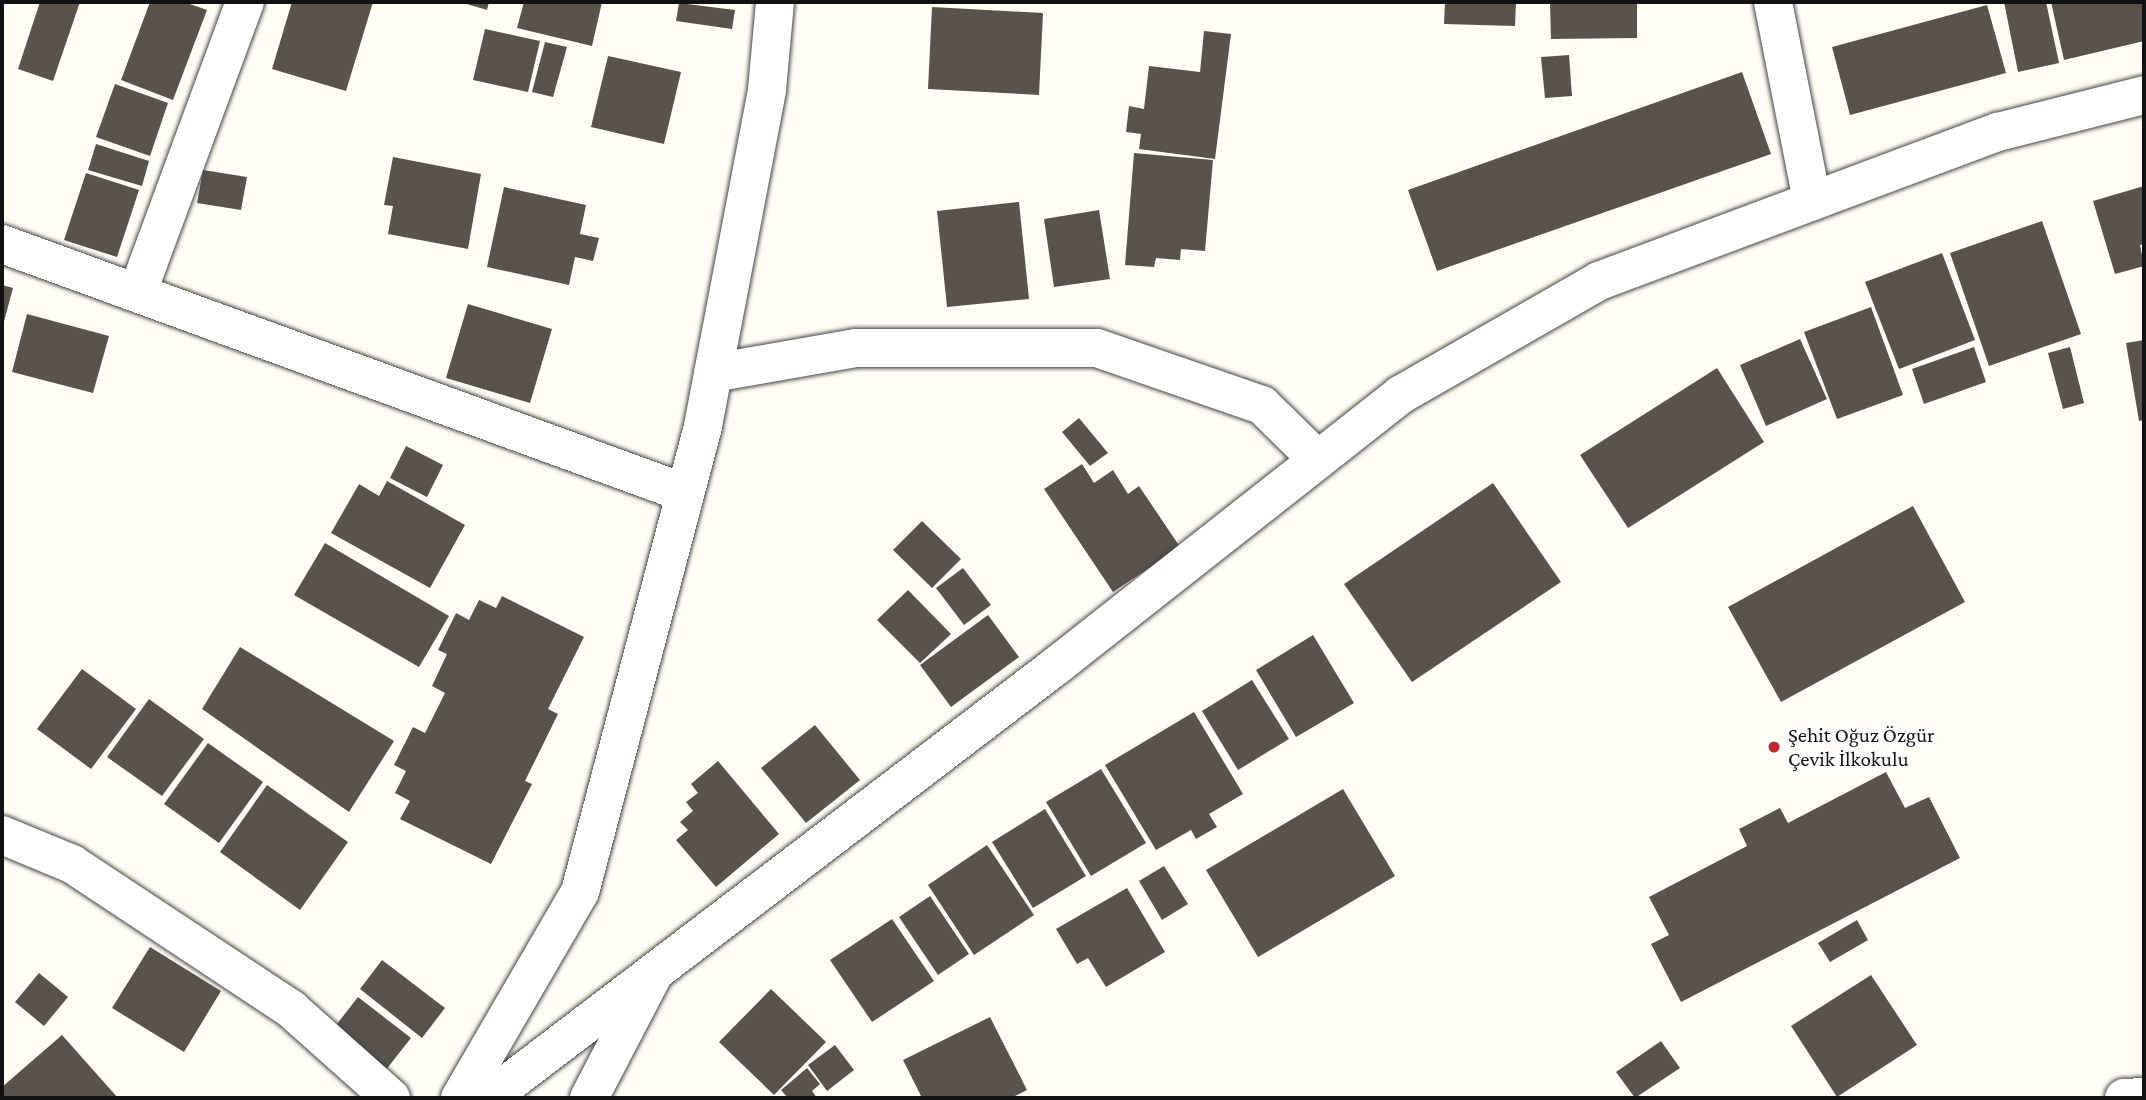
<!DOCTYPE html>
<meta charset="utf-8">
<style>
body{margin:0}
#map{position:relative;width:2146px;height:1100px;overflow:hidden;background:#fffdf5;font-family:"Crimson Pro",serif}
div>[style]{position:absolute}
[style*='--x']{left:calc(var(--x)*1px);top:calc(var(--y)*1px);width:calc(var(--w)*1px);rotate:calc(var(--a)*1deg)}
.building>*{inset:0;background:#5a524d}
.roads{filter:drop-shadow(0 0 2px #444) drop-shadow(0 0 2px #444)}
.minor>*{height:38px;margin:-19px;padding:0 19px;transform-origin:19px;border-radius:19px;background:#fff}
.tertiary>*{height:38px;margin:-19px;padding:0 19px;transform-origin:19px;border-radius:19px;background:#fff}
.dots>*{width:19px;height:19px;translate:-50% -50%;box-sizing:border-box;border:4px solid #fff;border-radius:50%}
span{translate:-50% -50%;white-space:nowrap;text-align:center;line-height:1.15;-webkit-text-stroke:7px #fff;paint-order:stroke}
.poi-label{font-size:21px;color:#111}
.left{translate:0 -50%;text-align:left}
.frame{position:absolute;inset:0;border:4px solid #111;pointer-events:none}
</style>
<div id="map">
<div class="building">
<div style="clip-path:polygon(40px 2px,80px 2px,53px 81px,18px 69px)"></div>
<div style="clip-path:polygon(150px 2px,184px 2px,207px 10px,173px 100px,121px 80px)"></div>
<div style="clip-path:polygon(292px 2px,373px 2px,346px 91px,272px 69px)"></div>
<div style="clip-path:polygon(460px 2px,489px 2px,487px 10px)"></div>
<div style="clip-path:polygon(524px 2px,602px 2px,592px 46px,517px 28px)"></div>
<div style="clip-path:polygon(1445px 2px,1516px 2px,1515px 26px,1444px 24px)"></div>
<div style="clip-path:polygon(1550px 2px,1637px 2px,1637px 38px,1551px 39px)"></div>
<div style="clip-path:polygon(2004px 2px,2046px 2px,2059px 63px,2018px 72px)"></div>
<div style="clip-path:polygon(2051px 2px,2144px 2px,2144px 41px,2064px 60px)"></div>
<div style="clip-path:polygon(679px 3px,735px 10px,732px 29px,676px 21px)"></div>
<div style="clip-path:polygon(1987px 5px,2006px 73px,1850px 115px,1832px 47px)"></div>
<div style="clip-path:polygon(932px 7px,1043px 13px,1039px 95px,928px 89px)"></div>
<div style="clip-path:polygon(485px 29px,540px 41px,528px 92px,473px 80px)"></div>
<div style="clip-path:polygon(1204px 31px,1231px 34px,1215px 159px,1139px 149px,1141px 134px,1126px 132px,1129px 106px,1144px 109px,1149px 66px,1200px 72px)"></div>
<div style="clip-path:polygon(545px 42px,567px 47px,553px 97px,532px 92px)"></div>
<div style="clip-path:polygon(1569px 55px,1572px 96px,1545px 98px,1541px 57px)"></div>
<div style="clip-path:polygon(608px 56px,681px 72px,664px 144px,591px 127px)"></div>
<div style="clip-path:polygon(1742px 72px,1771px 154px,1437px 271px,1408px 190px)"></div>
<div style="clip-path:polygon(115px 84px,168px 103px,150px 156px,96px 137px)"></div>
<div style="clip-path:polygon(96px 144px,149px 161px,142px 186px,88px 170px)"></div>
<div style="clip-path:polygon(1134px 153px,1213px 160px,1205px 251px,1181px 249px,1180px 260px,1156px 258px,1154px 267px,1125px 265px)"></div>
<div style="clip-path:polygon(393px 157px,481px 174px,468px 249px,388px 234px,393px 206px,384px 205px)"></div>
<div style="clip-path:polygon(203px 170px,247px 177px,241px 210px,197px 203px)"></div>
<div style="clip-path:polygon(86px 173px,139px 190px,117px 257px,64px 240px)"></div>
<div style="clip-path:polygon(2144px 186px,2144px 244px,2140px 245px,2144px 266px,2115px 274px,2093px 201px)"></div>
<div style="clip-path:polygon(504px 187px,586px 205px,580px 234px,599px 238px,593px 261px,575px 257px,569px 285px,487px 267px)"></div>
<div style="clip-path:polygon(1019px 202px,1029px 299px,947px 307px,937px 211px)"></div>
<div style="clip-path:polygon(1099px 210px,1110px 279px,1054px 287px,1044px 219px)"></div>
<div style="clip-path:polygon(2042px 221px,2081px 334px,1989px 366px,1950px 253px)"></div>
<div style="clip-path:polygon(1942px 253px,1975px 340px,1899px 369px,1865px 282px)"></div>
<div style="clip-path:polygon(2px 285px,13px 288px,3px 325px,2px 325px)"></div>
<div style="clip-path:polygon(468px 304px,552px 329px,530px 403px,446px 378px)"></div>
<div style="clip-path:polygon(1871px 307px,1903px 395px,1837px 419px,1804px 332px)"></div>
<div style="clip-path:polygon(27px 314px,109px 336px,93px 393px,12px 372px)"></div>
<div style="clip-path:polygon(1800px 339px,1827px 399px,1766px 426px,1740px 365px)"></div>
<div style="clip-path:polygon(2144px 340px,2144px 420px,2139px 421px,2126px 343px)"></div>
<div style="clip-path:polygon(1974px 347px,1986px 382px,1924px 404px,1912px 369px)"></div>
<div style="clip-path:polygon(2070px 347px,2084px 403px,2063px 409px,2048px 353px)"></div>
<div style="clip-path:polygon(1717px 368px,1764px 442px,1628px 528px,1580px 455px)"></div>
<div style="clip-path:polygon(1079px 418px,1108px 453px,1090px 466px,1062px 432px)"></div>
<div style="clip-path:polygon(406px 446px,443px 465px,427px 497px,390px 478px)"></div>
<div style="clip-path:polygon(1082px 464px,1094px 483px,1113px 470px,1128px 494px,1139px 486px,1180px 547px,1113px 592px,1044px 489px)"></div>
<div style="clip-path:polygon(387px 481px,465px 525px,430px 588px,331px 533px,359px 484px,379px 496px)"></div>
<div style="clip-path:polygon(1493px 483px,1561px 582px,1412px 682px,1344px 584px)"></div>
<div style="clip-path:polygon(1913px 506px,1965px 602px,1781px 702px,1728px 607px)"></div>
<div style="clip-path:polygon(922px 521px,961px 559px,932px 588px,893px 550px)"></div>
<div style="clip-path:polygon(325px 543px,449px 616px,419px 667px,294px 595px)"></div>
<div style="clip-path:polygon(963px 568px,991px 605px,964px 625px,936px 588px)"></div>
<div style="clip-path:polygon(908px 590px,951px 634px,920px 663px,877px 620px)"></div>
<div style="clip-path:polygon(502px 596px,584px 637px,548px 709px,558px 714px,525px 781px,532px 784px,491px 864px,400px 819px,410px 801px,395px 793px,406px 771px,394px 765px,413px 727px,425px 733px,445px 693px,432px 686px,447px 654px,438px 650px,456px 613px,469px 620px,479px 600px,496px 608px)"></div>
<div style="clip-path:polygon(988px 615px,1019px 657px,951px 707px,920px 665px)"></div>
<div style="clip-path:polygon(1313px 635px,1354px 703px,1296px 737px,1256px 670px)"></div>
<div style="clip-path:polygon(240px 647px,394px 741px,349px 812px,202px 709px)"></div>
<div style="clip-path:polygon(82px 669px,136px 709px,91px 769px,37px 729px)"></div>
<div style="clip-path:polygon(1252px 680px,1289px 739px,1238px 770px,1202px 711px)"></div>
<div style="clip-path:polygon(149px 699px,204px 739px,162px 796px,107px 757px)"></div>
<div style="clip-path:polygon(1194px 712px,1243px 794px,1209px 814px,1217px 827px,1196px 839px,1191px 830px,1156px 850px,1105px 765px)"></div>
<div style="clip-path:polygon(815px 725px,860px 780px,806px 823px,761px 768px)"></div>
<div style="clip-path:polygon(208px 743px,263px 782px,219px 843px,164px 804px)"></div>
<div style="clip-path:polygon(718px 761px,779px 834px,716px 887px,676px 840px,688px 830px,680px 822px,693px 811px,686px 802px,698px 793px,691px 784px)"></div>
<div style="clip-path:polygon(1101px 769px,1146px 843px,1091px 876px,1046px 802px)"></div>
<div style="clip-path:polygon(1886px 772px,1905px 808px,1929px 797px,1960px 858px,1681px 1002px,1651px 944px,1669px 935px,1649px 897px,1747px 846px,1739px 829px,1780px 808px,1788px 823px)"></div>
<div style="clip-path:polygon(267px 785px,348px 842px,300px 910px,220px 852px)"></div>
<div style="clip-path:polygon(1343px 789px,1395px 876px,1258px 957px,1206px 870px)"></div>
<div style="clip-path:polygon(1045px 809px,1086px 876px,1033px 908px,992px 842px)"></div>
<div style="clip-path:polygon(987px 845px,1034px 915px,974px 955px,928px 885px)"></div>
<div style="clip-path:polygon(1164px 866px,1188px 904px,1162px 920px,1139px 881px)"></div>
<div style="clip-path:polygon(1127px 888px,1165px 952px,1106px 987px,1088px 958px,1077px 964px,1056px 929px)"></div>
<div style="clip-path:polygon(930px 896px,969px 954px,938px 975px,899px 917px)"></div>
<div style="clip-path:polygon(892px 919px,934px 981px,872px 1022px,830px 960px)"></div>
<div style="clip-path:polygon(1857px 920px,1868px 940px,1830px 962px,1818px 943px)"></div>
<div style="clip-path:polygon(150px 947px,221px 991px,184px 1052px,112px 1008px)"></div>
<div style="clip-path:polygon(382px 960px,445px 1008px,422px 1038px,360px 989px)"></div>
<div style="clip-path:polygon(39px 973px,68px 997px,44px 1026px,15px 1002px)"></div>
<div style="clip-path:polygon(1871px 975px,1917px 1045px,1837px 1097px,1791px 1026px)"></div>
<div style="clip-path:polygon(771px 989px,826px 1042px,774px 1095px,719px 1042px)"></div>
<div style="clip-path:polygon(358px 997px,411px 1038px,385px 1071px,333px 1029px)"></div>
<div style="clip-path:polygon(990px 1017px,1027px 1090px,1011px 1098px,922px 1098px,903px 1060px)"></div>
<div style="clip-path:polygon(62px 1035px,118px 1098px,2px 1098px,2px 1087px)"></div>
<div style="clip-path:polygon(1661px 1041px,1680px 1068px,1635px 1098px,1616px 1072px)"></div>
<div style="clip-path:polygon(835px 1045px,854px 1070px,827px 1091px,808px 1065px)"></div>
<div style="clip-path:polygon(807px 1068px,820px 1084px,812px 1091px,817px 1098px,788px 1098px,781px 1090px)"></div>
</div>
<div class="roads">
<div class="minor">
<div style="--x:1773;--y:2;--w:203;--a:78.9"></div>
<div style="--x:2;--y:244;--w:727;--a:20.03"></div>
<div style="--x:138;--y:291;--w:308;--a:-69.7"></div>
<div style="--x:713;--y:373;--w:145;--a:-9.9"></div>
<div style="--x:856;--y:348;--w:241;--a:0"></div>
<div style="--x:1097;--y:348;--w:175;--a:19.1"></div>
<div style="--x:1262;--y:405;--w:78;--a:44.5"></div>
<div style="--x:2;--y:835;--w:76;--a:22.5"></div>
<div style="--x:72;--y:864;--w:263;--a:33.5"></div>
<div style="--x:291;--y:1009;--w:134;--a:41.7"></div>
<div style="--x:589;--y:1098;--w:141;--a:-62.5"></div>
<div style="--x:2124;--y:1098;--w:20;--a:-3"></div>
</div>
<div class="tertiary">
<div style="--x:460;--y:1098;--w:238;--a:-59.8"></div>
<div style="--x:580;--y:892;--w:482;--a:-75.2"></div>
<div style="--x:703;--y:426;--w:342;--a:-79.2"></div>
<div style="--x:767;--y:90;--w:88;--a:-84.8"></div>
<div style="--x:489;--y:1098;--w:713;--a:-37.3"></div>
<div style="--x:1056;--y:666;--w:438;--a:-38.2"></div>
<div style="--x:1400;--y:395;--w:229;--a:-29.8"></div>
<div style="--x:1599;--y:281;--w:426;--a:-20.5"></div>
<div style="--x:1998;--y:132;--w:151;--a:-14.2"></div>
</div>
</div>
<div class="dots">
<div style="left:1774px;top:747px;background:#c4262e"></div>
</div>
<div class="poi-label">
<span class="left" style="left:1788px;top:747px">Şehit Oğuz Özgür<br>Çevik İlkokulu</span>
</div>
<div class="frame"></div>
</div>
